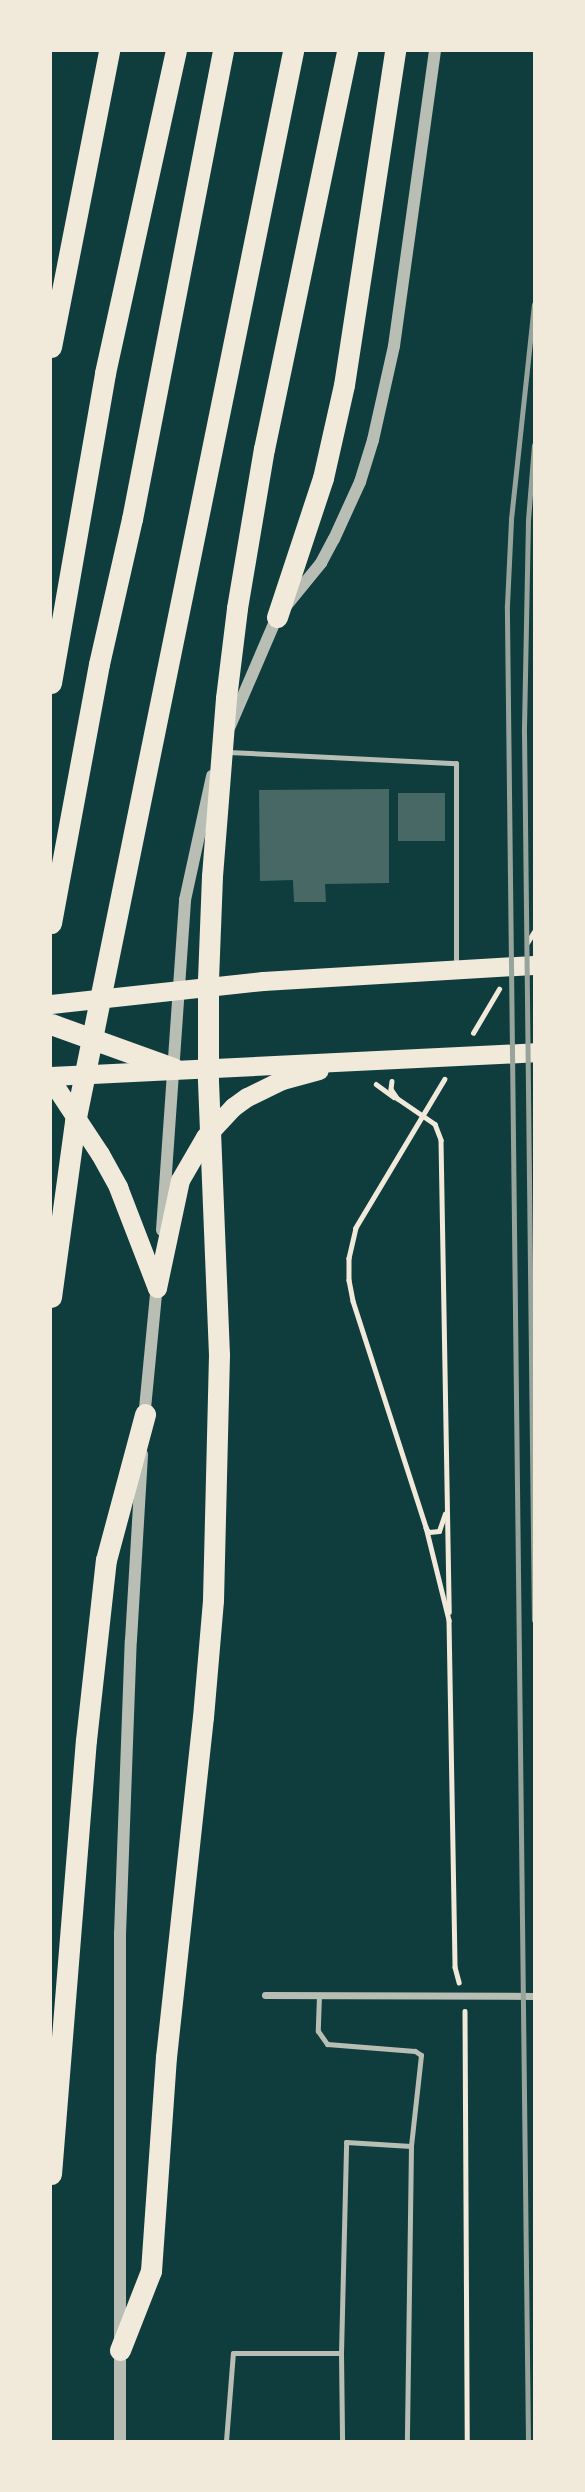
<!DOCTYPE html>
<style>
body{margin:0}
#map{position:relative;width:585px;height:2492px;overflow:hidden;background:#0f3d3e;font-family:"DM Sans",sans-serif}
div>[style]{position:absolute}
[style*='--x']{left:calc(var(--x)*1px);top:calc(var(--y)*1px);width:calc(var(--w)*1px);rotate:calc(var(--a)*1deg)}
.building>*{inset:0;background:#486865}
.path>*{height:4.5px;margin:-2.25px;padding:0 2.25px;transform-origin:2.25px;border-radius:2.25px;background:#f1e9da}
.service>*{height:5px;margin:-2.5px;padding:0 2.5px;transform-origin:2.5px;border-radius:2.5px;background:#b8beb3}
.minor>*{height:7px;margin:-3.5px;padding:0 3.5px;transform-origin:3.5px;border-radius:3.5px;background:#b8beb3}
.tertiary>*{height:12px;margin:-6px;padding:0 6px;transform-origin:6px;border-radius:6px;background:#b8beb3}
.trunk>*{height:19px;margin:-9.5px;padding:0 9.5px;transform-origin:9.5px;border-radius:9.5px;background:#f1e9da}
.motorway>*{height:21px;margin:-10.5px;padding:0 10.5px;transform-origin:10.5px;border-radius:10.5px;background:#f1e9da}
.rail>*{height:5px;margin:-2.5px;padding:0 2.5px;transform-origin:2.5px;border-radius:2.5px;background:#97a49c}
span{translate:-50% -50%;white-space:nowrap;text-align:center;line-height:1.15;-webkit-text-stroke:7px #f1e9da;paint-order:stroke}
.frame{position:absolute;inset:0;border:52px solid #f1e9da;pointer-events:none}
</style>
<div id="map">
<div class="building">
<div style="clip-path:polygon(389px 789px,389px 883px,325px 884px,326px 902px,294px 902px,293px 880px,260px 881px,259px 790px)"></div>
<div style="clip-path:polygon(398px 793px,445px 793px,445px 841px,398px 841px)"></div>
</div>
<div class="path">
<div style="--x:527;--y:943;--w:13;--a:-58"></div>
<div style="--x:473;--y:1033;--w:51;--a:-59.4"></div>
<div style="--x:445;--y:1079;--w:174;--a:120.9"></div>
<div style="--x:356;--y:1228;--w:31;--a:103"></div>
<div style="--x:349;--y:1258;--w:22;--a:90"></div>
<div style="--x:349;--y:1280;--w:21;--a:79"></div>
<div style="--x:353;--y:1301;--w:237;--a:72.1"></div>
<div style="--x:426;--y:1527;--w:96;--a:76.1"></div>
<div style="--x:449;--y:1620;--w:347;--a:89"></div>
<div style="--x:455;--y:1967;--w:16;--a:75"></div>
<div style="--x:392;--y:1081;--w:8;--a:97"></div>
<div style="--x:391;--y:1089;--w:11;--a:56"></div>
<div style="--x:397;--y:1098;--w:46;--a:34.4"></div>
<div style="--x:435;--y:1124;--w:17;--a:69"></div>
<div style="--x:441;--y:1140;--w:472;--a:89"></div>
<div style="--x:376;--y:1084;--w:22;--a:36"></div>
<div style="--x:426;--y:1528;--w:5;--a:53"></div>
<div style="--x:429;--y:1532;--w:10;--a:-6"></div>
<div style="--x:439;--y:1531;--w:18;--a:-71"></div>
<div style="--x:465;--y:2011;--w:430;--a:89.7"></div>
</div>
<div class="service">
<div style="--x:228;--y:752;--w:228;--a:2.8"></div>
<div style="--x:456;--y:763;--w:203;--a:90"></div>
<div style="--x:319;--y:1995;--w:36;--a:92"></div>
<div style="--x:318;--y:2031;--w:16;--a:55"></div>
<div style="--x:327;--y:2044;--w:88;--a:4.5"></div>
<div style="--x:415;--y:2051;--w:7;--a:34"></div>
<div style="--x:421;--y:2055;--w:92;--a:96.3"></div>
<div style="--x:341;--y:2353;--w:88;--a:89.3"></div>
<div style="--x:226;--y:2441;--w:88;--a:-85.5"></div>
<div style="--x:233;--y:2353;--w:108;--a:0"></div>
<div style="--x:341;--y:2353;--w:211;--a:-88.6"></div>
<div style="--x:346;--y:2142;--w:65;--a:3.5"></div>
<div style="--x:411;--y:2146;--w:295;--a:90.8"></div>
</div>
<div class="minor">
<div style="--x:265;--y:1995;--w:269;--a:0.2"></div>
</div>
<div class="tertiary">
<div style="--x:230;--y:726;--w:119;--a:-66.7"></div>
<div style="--x:277;--y:617;--w:70;--a:-50.8"></div>
<div style="--x:321;--y:563;--w:27;--a:-62"></div>
<div style="--x:334;--y:539;--w:63;--a:-65.5"></div>
<div style="--x:360;--y:482;--w:44;--a:-72.8"></div>
<div style="--x:373;--y:440;--w:96;--a:-77.4"></div>
<div style="--x:394;--y:346;--w:298;--a:-82.1"></div>
<div style="--x:162;--y:1230;--w:331;--a:-86"></div>
<div style="--x:185;--y:900;--w:127;--a:-77.7"></div>
<div style="--x:144;--y:1419;--w:137;--a:-84.5"></div>
<div style="--x:120;--y:2441;--w:507;--a:-90"></div>
<div style="--x:120;--y:1934;--w:294;--a:-87.9"></div>
<div style="--x:131;--y:1640;--w:186;--a:-86.6"></div>
</div>
<div class="trunk">
<div style="--x:51;--y:1004;--w:213;--a:-6.2"></div>
<div style="--x:263;--y:981;--w:271;--a:-3.4"></div>
<div style="--x:51;--y:1076;--w:484;--a:-2.8"></div>
<div style="--x:51;--y:1080;--w:89;--a:56.5"></div>
<div style="--x:100;--y:1154;--w:38;--a:61"></div>
<div style="--x:118;--y:1187;--w:108;--a:68.9"></div>
<div style="--x:157;--y:1288;--w:110;--a:-78"></div>
<div style="--x:180;--y:1180;--w:50;--a:-59.8"></div>
<div style="--x:205;--y:1137;--w:41;--a:-47"></div>
<div style="--x:233;--y:1107;--w:17;--a:-36"></div>
<div style="--x:247;--y:1097;--w:39;--a:-26"></div>
<div style="--x:282;--y:1080;--w:38;--a:-15"></div>
</div>
<div class="motorway">
<div style="--x:51;--y:347;--w:302;--a:-78.9"></div>
<div style="--x:277;--y:617;--w:146;--a:-71.7"></div>
<div style="--x:323;--y:478;--w:95;--a:-77.3"></div>
<div style="--x:344;--y:385;--w:338;--a:-81.3"></div>
<div style="--x:51;--y:683;--w:315;--a:-80.1"></div>
<div style="--x:105;--y:373;--w:330;--a:-77.6"></div>
<div style="--x:51;--y:923;--w:263;--a:-79.5"></div>
<div style="--x:99;--y:664;--w:149;--a:-77.2"></div>
<div style="--x:132;--y:519;--w:477;--a:-79"></div>
<div style="--x:51;--y:1024;--w:130;--a:19.8"></div>
<div style="--x:51;--y:1297;--w:177;--a:-82.2"></div>
<div style="--x:75;--y:1122;--w:1093;--a:-78.49"></div>
<div style="--x:51;--y:2174;--w:435;--a:-85.4"></div>
<div style="--x:86;--y:1740;--w:181;--a:-83.7"></div>
<div style="--x:106;--y:1560;--w:151;--a:-75"></div>
<div style="--x:120;--y:2350;--w:85;--a:-68.6"></div>
<div style="--x:151;--y:2271;--w:215;--a:-86"></div>
<div style="--x:166;--y:2057;--w:342;--a:-83.8"></div>
<div style="--x:203;--y:1717;--w:117;--a:-85.1"></div>
<div style="--x:213;--y:1600;--w:245;--a:-88.6"></div>
<div style="--x:219;--y:1355;--w:278;--a:-92.3"></div>
<div style="--x:208;--y:1077;--w:97;--a:-90"></div>
<div style="--x:208;--y:980;--w:104;--a:-87.8"></div>
<div style="--x:212;--y:876;--w:179;--a:-85.5"></div>
<div style="--x:226;--y:698;--w:91;--a:-83"></div>
<div style="--x:237;--y:608;--w:161;--a:-80.4"></div>
<div style="--x:264;--y:449;--w:407;--a:-78.2"></div>
</div>
<div class="rail">
<div style="--x:534;--y:445;--w:75;--a:94.6"></div>
<div style="--x:528;--y:520;--w:211;--a:91.1"></div>
<div style="--x:524;--y:731;--w:889;--a:89.36"></div>
<div style="--x:528;--y:2441;--w:1836;--a:-90.66"></div>
<div style="--x:507;--y:605;--w:86;--a:-87.3"></div>
<div style="--x:511;--y:519;--w:216;--a:-83.9"></div>
</div>
<div class="frame"></div>
</div>
